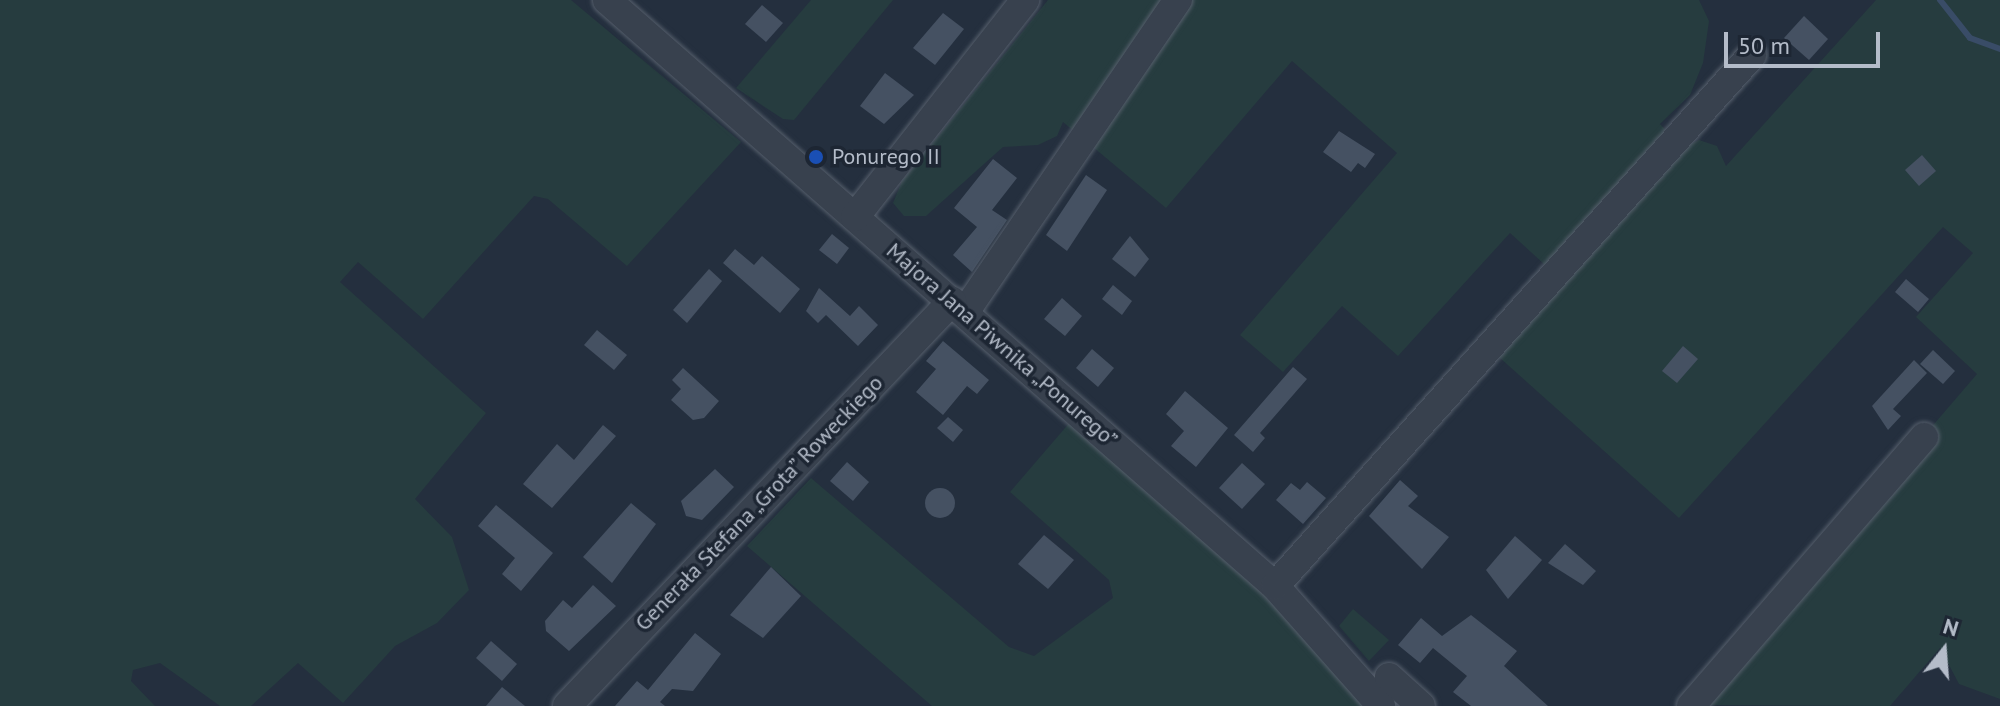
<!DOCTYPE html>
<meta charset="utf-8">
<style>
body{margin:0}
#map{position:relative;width:2000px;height:706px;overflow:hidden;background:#242f3e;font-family:"PT Sans",sans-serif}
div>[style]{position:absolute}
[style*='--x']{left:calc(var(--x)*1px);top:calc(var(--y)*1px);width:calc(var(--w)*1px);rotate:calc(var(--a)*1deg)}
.green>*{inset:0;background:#263c3f}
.stream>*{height:6px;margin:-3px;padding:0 3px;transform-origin:3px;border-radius:3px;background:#394c67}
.building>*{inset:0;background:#455162}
.round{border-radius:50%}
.roads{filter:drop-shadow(0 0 2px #565f6c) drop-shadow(0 0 2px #565f6c)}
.minor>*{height:28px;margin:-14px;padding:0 14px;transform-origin:14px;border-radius:14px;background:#38414e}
.dots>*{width:22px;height:22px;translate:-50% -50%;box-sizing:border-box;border:4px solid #1d2633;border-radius:50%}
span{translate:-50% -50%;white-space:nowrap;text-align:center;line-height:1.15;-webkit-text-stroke:7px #1d2633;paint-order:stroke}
.poi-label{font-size:22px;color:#b4bcc9}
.left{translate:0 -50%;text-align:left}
.street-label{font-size:22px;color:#b4bcc9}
.north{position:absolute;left:1904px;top:610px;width:80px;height:80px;-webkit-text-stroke:6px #1d2633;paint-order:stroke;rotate:17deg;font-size:22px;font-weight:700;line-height:32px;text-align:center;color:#b4bcc9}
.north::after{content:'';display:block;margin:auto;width:28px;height:36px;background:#b4bcc9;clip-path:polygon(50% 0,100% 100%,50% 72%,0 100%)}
.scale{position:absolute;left:1724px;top:32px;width:156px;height:36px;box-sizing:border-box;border:4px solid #b4bcc9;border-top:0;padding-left:10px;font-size:24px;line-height:28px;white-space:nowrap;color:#b4bcc9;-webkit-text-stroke:6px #1d2633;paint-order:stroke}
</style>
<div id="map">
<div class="green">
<div style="clip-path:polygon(0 0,571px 0,741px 142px,627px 266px,548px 199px,534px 196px,423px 319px,358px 262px,340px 282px,486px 413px,415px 499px,452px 537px,469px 590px,437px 623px,395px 646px,343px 703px,298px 663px,251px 706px,220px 706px,160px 663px,133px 670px,131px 681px,155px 706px,0 706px)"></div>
<div style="clip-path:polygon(811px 0,893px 0,794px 120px,783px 119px,736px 88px)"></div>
<div style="clip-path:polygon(1048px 0,1699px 0,1709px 21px,1703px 63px,1690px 95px,1660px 124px,1683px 148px,1699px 140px,1717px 146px,1726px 166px,1876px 0,2000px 0,2000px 699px,1959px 684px,1940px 648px,1890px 706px,1693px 705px,1977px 374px,1916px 317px,1973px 253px,1943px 227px,1679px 518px,1490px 349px,1556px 275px,1510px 233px,1398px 356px,1342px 306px,1283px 372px,1240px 335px,1397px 153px,1292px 61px,1166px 208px,1063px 122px,1057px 136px,1038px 145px,1003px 147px,926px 216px,904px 216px,893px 203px,902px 181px)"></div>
<div style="clip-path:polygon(1071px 421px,1270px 593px,1367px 706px,932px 706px,747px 546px,811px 478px,1009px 647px,1034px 656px,1113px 598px,1109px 580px,1010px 492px)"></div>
<div style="clip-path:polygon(1353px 609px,1389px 640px,1369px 661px,1339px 626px)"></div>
</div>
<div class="stream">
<div style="--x:1940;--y:0;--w:48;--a:51.7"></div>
<div style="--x:1970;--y:38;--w:32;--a:20"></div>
</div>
<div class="building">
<div style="clip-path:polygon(762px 5px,783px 23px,766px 42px,745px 24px)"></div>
<div style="clip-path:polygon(943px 13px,964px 29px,935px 65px,913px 48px)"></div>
<div style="clip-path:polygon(1804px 16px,1828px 39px,1809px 60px,1784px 38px)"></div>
<div style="clip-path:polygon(885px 73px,914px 95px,884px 124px,860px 106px)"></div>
<div style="clip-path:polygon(1339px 131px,1375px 154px,1365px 168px,1358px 163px,1351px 172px,1323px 152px)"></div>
<div style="clip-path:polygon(1922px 155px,1936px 171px,1919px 186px,1905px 170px)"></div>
<div style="clip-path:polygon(993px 159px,1017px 178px,992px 210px,1007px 220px,972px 272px,953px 255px,977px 227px,954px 208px)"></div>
<div style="clip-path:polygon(1086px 175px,1107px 190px,1067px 251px,1046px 235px)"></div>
<div style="clip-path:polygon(832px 234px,849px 248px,837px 264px,819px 250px)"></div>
<div style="clip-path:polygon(1130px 236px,1149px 259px,1135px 277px,1112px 259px)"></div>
<div style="clip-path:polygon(735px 249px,754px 265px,762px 256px,800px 289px,780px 313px,723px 263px)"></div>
<div style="clip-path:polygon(709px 269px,722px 281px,687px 323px,673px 310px)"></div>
<div style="clip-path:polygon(1906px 279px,1929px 299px,1918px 312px,1895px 292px)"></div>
<div style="clip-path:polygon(1113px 285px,1132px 301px,1122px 315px,1102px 299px)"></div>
<div style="clip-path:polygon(819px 288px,850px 316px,859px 306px,878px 325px,858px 346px,826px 315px,818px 323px,806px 311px)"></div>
<div style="clip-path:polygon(1062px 298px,1082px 316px,1065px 336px,1044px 319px)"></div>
<div style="clip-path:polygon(597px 330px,627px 355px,614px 370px,584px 345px)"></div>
<div style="clip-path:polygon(943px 341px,989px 380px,977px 394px,967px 386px,943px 415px,916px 392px,936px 369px,926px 361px)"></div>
<div style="clip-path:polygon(1683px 346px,1698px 359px,1677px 383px,1662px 371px)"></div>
<div style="clip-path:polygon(1092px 349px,1114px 368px,1098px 387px,1076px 368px)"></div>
<div style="clip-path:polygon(1933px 350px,1955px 371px,1943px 384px,1920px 364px)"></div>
<div style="clip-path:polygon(1914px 360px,1927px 373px,1893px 409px,1901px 416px,1888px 430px,1872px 406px)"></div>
<div style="clip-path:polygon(1293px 367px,1307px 379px,1260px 433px,1265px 438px,1253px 452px,1234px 435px)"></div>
<div style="clip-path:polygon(683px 368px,719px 401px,704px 418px,693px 420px,671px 400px,681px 389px,672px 380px)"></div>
<div style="clip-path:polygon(1185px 391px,1228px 428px,1196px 467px,1171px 446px,1184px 431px,1166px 414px)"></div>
<div style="clip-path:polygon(948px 417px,963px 430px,953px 442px,937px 428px)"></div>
<div style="clip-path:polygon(603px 425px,616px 436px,552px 508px,523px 484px,557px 444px,574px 460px)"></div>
<div style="clip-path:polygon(847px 462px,869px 482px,853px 501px,830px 481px)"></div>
<div style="clip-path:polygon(1242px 463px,1265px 484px,1242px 509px,1219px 488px)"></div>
<div style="clip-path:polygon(715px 469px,734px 487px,702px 520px,686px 516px,681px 501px)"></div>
<div style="clip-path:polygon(1400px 480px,1418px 496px,1408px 506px,1449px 537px,1422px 569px,1369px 516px)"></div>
<div style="clip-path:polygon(1307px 482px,1326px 498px,1303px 524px,1276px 500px,1291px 483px,1300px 490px)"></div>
<div class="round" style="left:925px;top:488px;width:30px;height:30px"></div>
<div style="clip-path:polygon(631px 503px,656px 524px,612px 583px,583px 557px)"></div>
<div style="clip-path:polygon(496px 505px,553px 553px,521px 591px,502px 574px,515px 558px,478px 526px)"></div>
<div style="clip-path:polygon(1044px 535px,1074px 560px,1048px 589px,1018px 564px)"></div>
<div style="clip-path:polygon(1515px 536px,1542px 560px,1508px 599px,1486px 570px)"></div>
<div style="clip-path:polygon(1565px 544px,1596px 571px,1583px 585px,1548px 563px)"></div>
<div style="clip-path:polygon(771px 567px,801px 596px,763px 638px,730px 615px)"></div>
<div style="clip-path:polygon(593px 585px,616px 606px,569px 651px,546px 631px,545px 621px,563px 600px,572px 608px)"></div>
<div style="clip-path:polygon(1471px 615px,1517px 651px,1504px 666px,1548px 706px,1471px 706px,1453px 692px,1467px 676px,1433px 648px,1420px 663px,1398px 645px,1421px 618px,1442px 636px)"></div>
<div style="clip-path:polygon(695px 633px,721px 654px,693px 691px,672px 689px,660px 702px,665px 706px,615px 706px,637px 681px,648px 690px)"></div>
<div style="clip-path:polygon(491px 641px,517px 664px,502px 681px,476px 658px)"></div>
<div style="clip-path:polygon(502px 687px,525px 706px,486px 706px)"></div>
</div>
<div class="roads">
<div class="minor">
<div style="--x:607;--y:0;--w:889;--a:41.26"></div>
<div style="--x:1275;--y:586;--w:160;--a:48.5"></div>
<div style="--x:855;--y:217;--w:276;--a:-51.9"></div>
<div style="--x:965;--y:312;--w:378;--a:-55.7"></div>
<div style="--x:1275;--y:586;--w:714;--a:-48.07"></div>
<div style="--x:1389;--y:677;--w:43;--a:42.2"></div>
<div style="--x:567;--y:706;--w:559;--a:-46.45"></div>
<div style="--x:1691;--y:706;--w:356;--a:-49.1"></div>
</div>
</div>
<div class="dots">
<div style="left:816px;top:157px;background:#1a4fb4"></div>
</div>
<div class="poi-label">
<span class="left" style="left:832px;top:157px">Ponurego II</span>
</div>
<div class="street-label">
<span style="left:1002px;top:345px;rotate:41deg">Majora Jana Piwnika „Ponurego”</span>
<span style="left:759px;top:503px;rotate:-46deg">Generała Stefana „Grota” Roweckiego</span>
</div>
<div class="north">N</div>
<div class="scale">50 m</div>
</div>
